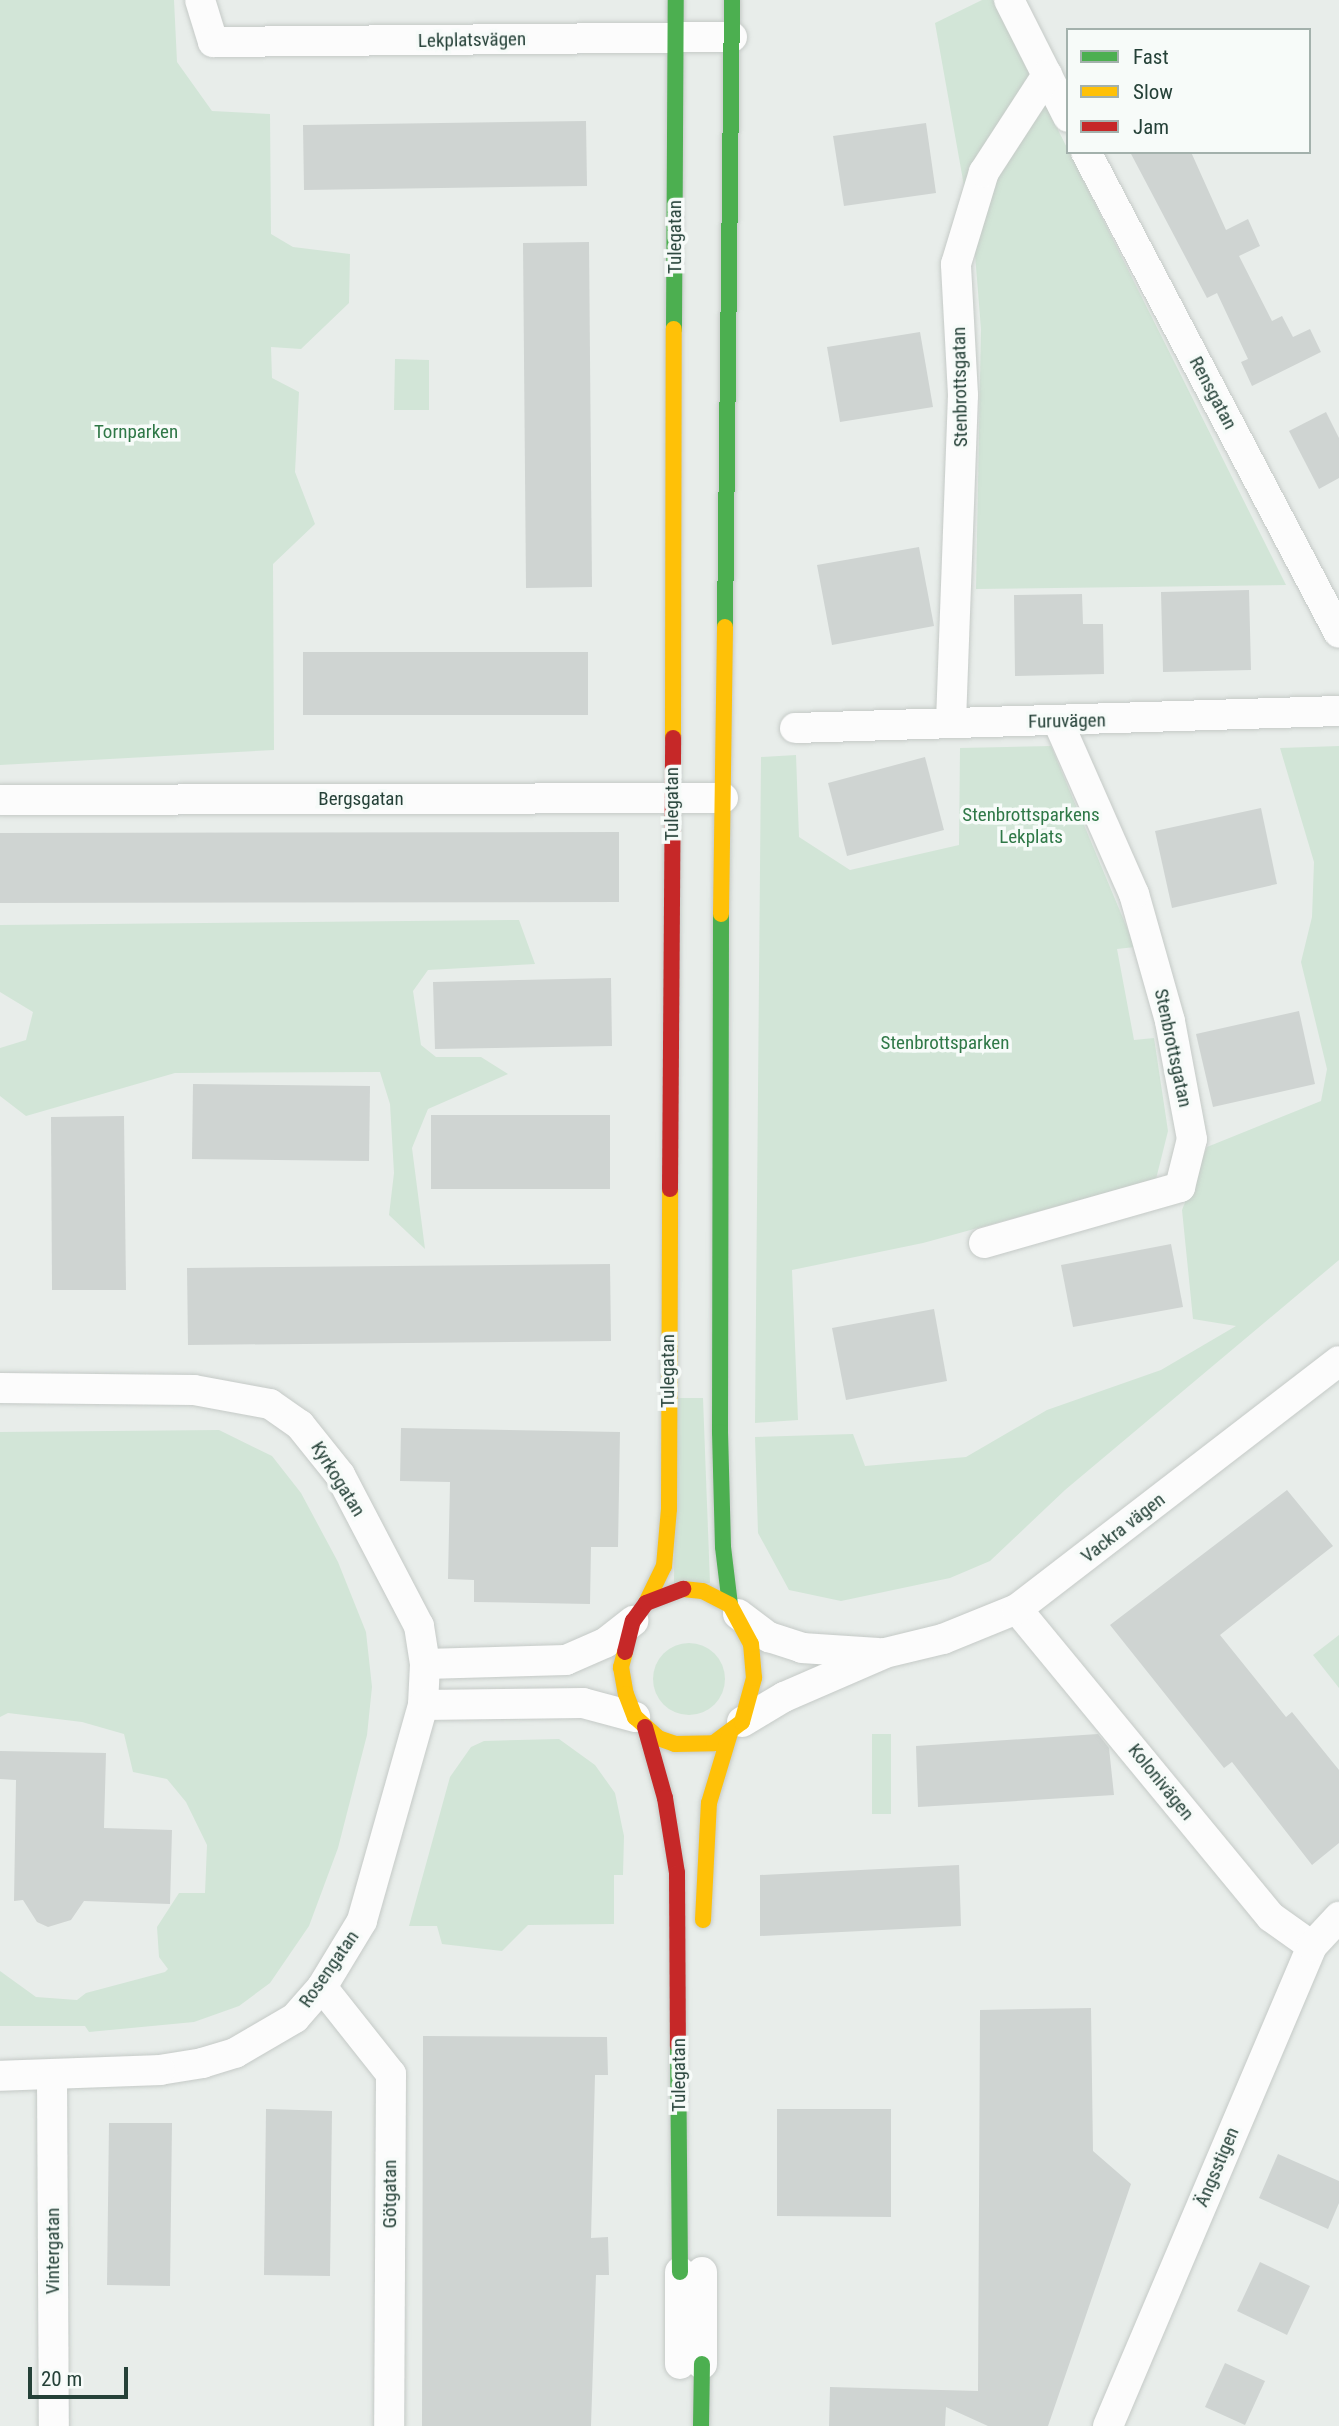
<!DOCTYPE html>
<meta charset="utf-8">
<style>
body{margin:0}
#map{position:relative;width:1339px;height:2426px;overflow:hidden;background:#e8edea;font-family:"Roboto Condensed",sans-serif}
div>[style]{position:absolute}
[style*='--x']{left:calc(var(--x)*1px);top:calc(var(--y)*1px);width:calc(var(--w)*1px);rotate:calc(var(--a)*1deg)}
.green>*{inset:0;background:#d2e5d7}
.round{border-radius:50%}
.building>*{inset:0;background:#cfd4d2}
.roads{filter:drop-shadow(0 0 2px #c5cac7) drop-shadow(0 0 2px #c5cac7)}
.street>*{height:30px;margin:-15px;padding:0 15px;transform-origin:15px;border-radius:15px;background:#fcfcfc}
.fast>*{height:16px;margin:-8px;padding:0 8px;transform-origin:8px;border-radius:8px;background:#4caf50}
.slow>*{height:16px;margin:-8px;padding:0 8px;transform-origin:8px;border-radius:8px;background:#ffc107}
.jam>*{height:16px;margin:-8px;padding:0 8px;transform-origin:8px;border-radius:8px;background:#c62828}
span{translate:-50% -50%;white-space:nowrap;text-align:center;line-height:1.15;-webkit-text-stroke:7px #f7fbf9;paint-order:stroke}
.street-label{font-size:19px;color:#254138}
.park-label{font-size:19px;color:#2f7847}
.legend{position:absolute;left:1066px;top:28px;width:245px;height:126px;box-sizing:border-box;background:#f7fbf9;border:2px solid #a3b1ac;margin:0;padding:9px 12px;list-style:none;font-size:21px;color:#254138}
.legend li{display:flex;align-items:center;gap:14px;height:35px}
.legend b{width:35px;border:2px solid #a3b1ac}
.scale{position:absolute;left:28px;top:2367px;width:100px;height:32px;box-sizing:border-box;border:4px solid #254138;border-top:0;padding-left:9px;font-size:21px;line-height:24px;white-space:nowrap;color:#254138;-webkit-text-stroke:5px #f7fbf9;paint-order:stroke}
</style>
<div id="map">
<div class="green">
<div style="clip-path:polygon(0 0,174px 0,177px 62px,212px 111px,270px 114px,271px 234px,293px 247px,350px 254px,349px 303px,301px 349px,271px 347px,272px 378px,299px 392px,295px 472px,315px 524px,273px 564px,274px 750px,0 765px)"></div>
<div style="clip-path:polygon(982px 0,993px 0,1286px 585px,976px 589px,981px 329px,974px 242px,935px 23px)"></div>
<div style="clip-path:polygon(395px 359px,429px 360px,429px 410px,394px 410px)"></div>
<div style="clip-path:polygon(1051px 746px,1135px 947px,1117px 949px,1134px 1040px,1154px 1038px,1168px 1131px,1156px 1179px,923px 1243px,792px 1270px,798px 1420px,755px 1423px,761px 757px,796px 755px,799px 837px,850px 870px,959px 845px,960px 748px)"></div>
<div style="clip-path:polygon(1339px 746px,1339px 1260px,1065px 1490px,990px 1561px,950px 1578px,841px 1601px,789px 1590px,758px 1533px,755px 1437px,853px 1434px,865px 1466px,966px 1457px,1047px 1410px,1161px 1370px,1236px 1326px,1193px 1319px,1182px 1210px,1207px 1147px,1321px 1101px,1327px 1069px,1301px 962px,1312px 917px,1314px 862px,1280px 748px)"></div>
<div style="clip-path:polygon(519px 920px,535px 964px,428px 970px,413px 991px,421px 1045px,436px 1057px,481px 1057px,508px 1074px,428px 1109px,412px 1148px,425px 1249px,389px 1215px,394px 1173px,390px 1104px,380px 1072px,175px 1073px,26px 1116px,0 1096px,0 1048px,26px 1040px,33px 1012px,0 992px,0 925px)"></div>
<div style="clip-path:polygon(676px 1398px,703px 1398px,710px 1583px,674px 1584px)"></div>
<div style="clip-path:polygon(219px 1430px,272px 1456px,301px 1493px,338px 1562px,366px 1632px,372px 1687px,367px 1735px,338px 1848px,309px 1926px,270px 1983px,239px 2006px,194px 2022px,89px 2032px,85px 2026px,0 2026px,0 1971px,36px 1997px,77px 2000px,86px 1993px,165px 1972px,168px 1969px,159px 1957px,157px 1927px,179px 1893px,205px 1893px,207px 1845px,186px 1802px,167px 1779px,133px 1772px,124px 1734px,82px 1722px,8px 1713px,0 1717px,0 1432px)"></div>
<div style="clip-path:polygon(1339px 1635px,1339px 1688px,1313px 1655px)"></div>
<div class="round" style="left:653px;top:1643px;width:72px;height:72px"></div>
<div style="clip-path:polygon(872px 1734px,891px 1734px,891px 1814px,872px 1814px)"></div>
<div style="clip-path:polygon(559px 1739px,595px 1765px,615px 1793px,624px 1836px,623px 1875px,614px 1875px,614px 1924px,528px 1925px,502px 1951px,442px 1944px,437px 1926px,409px 1926px,450px 1777px,471px 1747px,484px 1741px)"></div>
</div>
<div class="building">
<div style="clip-path:polygon(586px 121px,587px 186px,304px 190px,303px 125px)"></div>
<div style="clip-path:polygon(926px 123px,936px 193px,844px 206px,833px 136px)"></div>
<div style="clip-path:polygon(1130px 152px,1191px 152px,1226px 230px,1248px 219px,1260px 246px,1239px 256px,1272px 321px,1282px 316px,1293px 337px,1310px 329px,1321px 352px,1252px 386px,1241px 362px,1248px 359px,1217px 293px,1207px 298px)"></div>
<div style="clip-path:polygon(589px 242px,592px 587px,526px 588px,523px 243px)"></div>
<div style="clip-path:polygon(920px 332px,933px 407px,840px 422px,827px 347px)"></div>
<div style="clip-path:polygon(1326px 412px,1339px 438px,1339px 478px,1319px 489px,1289px 431px)"></div>
<div style="clip-path:polygon(919px 547px,934px 626px,832px 645px,817px 565px)"></div>
<div style="clip-path:polygon(1249px 590px,1251px 670px,1163px 672px,1161px 592px)"></div>
<div style="clip-path:polygon(1082px 594px,1083px 624px,1103px 624px,1104px 674px,1015px 676px,1014px 595px)"></div>
<div style="clip-path:polygon(303px 652px,588px 652px,588px 715px,303px 715px)"></div>
<div style="clip-path:polygon(925px 757px,944px 830px,847px 856px,828px 783px)"></div>
<div style="clip-path:polygon(1261px 808px,1277px 884px,1172px 908px,1155px 831px)"></div>
<div style="clip-path:polygon(619px 832px,619px 902px,0 903px,0 833px)"></div>
<div style="clip-path:polygon(611px 978px,612px 1046px,435px 1049px,433px 982px)"></div>
<div style="clip-path:polygon(1299px 1011px,1315px 1084px,1213px 1107px,1196px 1034px)"></div>
<div style="clip-path:polygon(193px 1084px,370px 1086px,369px 1161px,192px 1159px)"></div>
<div style="clip-path:polygon(431px 1115px,610px 1115px,610px 1189px,431px 1189px)"></div>
<div style="clip-path:polygon(124px 1116px,126px 1290px,52px 1290px,51px 1117px)"></div>
<div style="clip-path:polygon(1171px 1244px,1183px 1307px,1073px 1327px,1061px 1265px)"></div>
<div style="clip-path:polygon(610px 1264px,611px 1341px,188px 1345px,187px 1268px)"></div>
<div style="clip-path:polygon(934px 1309px,947px 1381px,846px 1400px,832px 1328px)"></div>
<div style="clip-path:polygon(401px 1428px,620px 1432px,618px 1547px,591px 1547px,590px 1604px,474px 1602px,474px 1580px,448px 1579px,450px 1482px,400px 1481px)"></div>
<div style="clip-path:polygon(1287px 1490px,1333px 1546px,1220px 1635px,1286px 1717px,1292px 1712px,1339px 1770px,1339px 1843px,1312px 1865px,1232px 1762px,1224px 1768px,1110px 1625px)"></div>
<div style="clip-path:polygon(1098px 1734px,1109px 1748px,1114px 1795px,918px 1807px,916px 1746px)"></div>
<div style="clip-path:polygon(0 1751px,106px 1753px,104px 1828px,172px 1830px,170px 1904px,84px 1901px,71px 1920px,48px 1927px,37px 1922px,23px 1900px,14px 1901px,16px 1780px,0 1779px)"></div>
<div style="clip-path:polygon(959px 1865px,961px 1926px,760px 1936px,760px 1875px)"></div>
<div style="clip-path:polygon(1091px 2008px,1093px 2151px,1131px 2184px,1048px 2426px,988px 2426px,946px 2407px,945px 2426px,829px 2426px,830px 2387px,978px 2391px,980px 2010px)"></div>
<div style="clip-path:polygon(423px 2036px,607px 2037px,608px 2075px,595px 2075px,591px 2238px,608px 2237px,609px 2275px,596px 2275px,591px 2426px,422px 2426px)"></div>
<div style="clip-path:polygon(266px 2109px,332px 2111px,330px 2276px,264px 2275px)"></div>
<div style="clip-path:polygon(777px 2109px,891px 2109px,891px 2217px,777px 2216px)"></div>
<div style="clip-path:polygon(109px 2123px,172px 2123px,170px 2286px,107px 2285px)"></div>
<div style="clip-path:polygon(1278px 2154px,1339px 2181px,1339px 2203px,1328px 2229px,1259px 2198px)"></div>
<div style="clip-path:polygon(1260px 2262px,1310px 2286px,1287px 2335px,1237px 2311px)"></div>
<div style="clip-path:polygon(1225px 2363px,1265px 2381px,1245px 2425px,1205px 2407px)"></div>
</div>
<div class="roads">
<div class="street">
<div style="--x:200;--y:0;--w:44;--a:72.8"></div>
<div style="--x:213;--y:42;--w:519;--a:-0.55"></div>
<div style="--x:1009;--y:0;--w:131;--a:63.2"></div>
<div style="--x:1086;--y:152;--w:543;--a:62.26"></div>
<div style="--x:951;--y:722;--w:327;--a:-87.9"></div>
<div style="--x:963;--y:395;--w:131;--a:-93.1"></div>
<div style="--x:956;--y:264;--w:96;--a:-73.1"></div>
<div style="--x:984;--y:172;--w:116;--a:-57"></div>
<div style="--x:795;--y:728;--w:544;--a:-1.79"></div>
<div style="--x:0;--y:800;--w:723;--a:-0.16"></div>
<div style="--x:984;--y:1243;--w:204;--a:-15.9"></div>
<div style="--x:1180;--y:1187;--w:49;--a:-76"></div>
<div style="--x:1192;--y:1139;--w:120;--a:-100.6"></div>
<div style="--x:1170;--y:1021;--w:132;--a:-105.8"></div>
<div style="--x:1134;--y:894;--w:188;--a:-113.8"></div>
<div style="--x:0;--y:1388;--w:194;--a:0.6"></div>
<div style="--x:194;--y:1390;--w:77;--a:10.4"></div>
<div style="--x:270;--y:1404;--w:37;--a:35"></div>
<div style="--x:300;--y:1425;--w:64;--a:51.3"></div>
<div style="--x:340;--y:1475;--w:170;--a:62.4"></div>
<div style="--x:419;--y:1626;--w:38;--a:81"></div>
<div style="--x:425;--y:1664;--w:41;--a:92.8"></div>
<div style="--x:423;--y:1705;--w:224;--a:105.8"></div>
<div style="--x:362;--y:1921;--w:77;--a:121.2"></div>
<div style="--x:322;--y:1987;--w:41;--a:131.1"></div>
<div style="--x:295;--y:2018;--w:69;--a:149.7"></div>
<div style="--x:235;--y:2053;--w:34;--a:163"></div>
<div style="--x:203;--y:2063;--w:44;--a:170.8"></div>
<div style="--x:160;--y:2070;--w:160;--a:177.9"></div>
<div style="--x:1017;--y:1609;--w:399;--a:50.5"></div>
<div style="--x:1271;--y:1917;--w:50;--a:35.3"></div>
<div style="--x:738;--y:1614;--w:39;--a:37"></div>
<div style="--x:769;--y:1637;--w:35;--a:18"></div>
<div style="--x:802;--y:1648;--w:76;--a:3.8"></div>
<div style="--x:425;--y:1664;--w:141;--a:-1.6"></div>
<div style="--x:566;--y:1660;--w:43;--a:-23.6"></div>
<div style="--x:605;--y:1643;--w:36;--a:-38"></div>
<div style="--x:423;--y:1705;--w:160;--a:-0.7"></div>
<div style="--x:583;--y:1703;--w:54;--a:15.1"></div>
<div style="--x:742;--y:1722;--w:49;--a:-30.8"></div>
<div style="--x:784;--y:1697;--w:110;--a:-23.5"></div>
<div style="--x:885;--y:1653;--w:60;--a:-13.6"></div>
<div style="--x:943;--y:1639;--w:80;--a:-22.1"></div>
<div style="--x:1017;--y:1609;--w:406;--a:-37.6"></div>
<div style="--x:322;--y:1987;--w:111;--a:51.6"></div>
<div style="--x:391;--y:2074;--w:352;--a:90.3"></div>
<div style="--x:52;--y:2076;--w:350;--a:89.7"></div>
<div style="--x:680;--y:2272;--w:92;--a:90"></div>
<div style="--x:702;--y:2364;--w:92;--a:-90"></div>
<div style="--x:1108;--y:2426;--w:522;--a:-66.97"></div>
<div style="--x:1312;--y:1946;--w:40;--a:-47"></div>
</div>
<div class="fast">
<div style="--x:674;--y:329;--w:329;--a:-89.7"></div>
<div style="--x:725;--y:627;--w:627;--a:-89.36"></div>
<div style="--x:721;--y:914;--w:518;--a:90.11"></div>
<div style="--x:720;--y:1432;--w:115;--a:88.5"></div>
<div style="--x:723;--y:1547;--w:58;--a:83.1"></div>
<div style="--x:678;--y:2045;--w:227;--a:89.5"></div>
<div style="--x:701;--y:2426;--w:62;--a:-89.1"></div>
</div>
<div class="slow">
<div style="--x:673;--y:738;--w:409;--a:-89.9"></div>
<div style="--x:721;--y:914;--w:287;--a:-89.2"></div>
<div style="--x:646;--y:1603;--w:41;--a:-64.1"></div>
<div style="--x:664;--y:1566;--w:57;--a:-85"></div>
<div style="--x:669;--y:1509;--w:320;--a:-89.8"></div>
<div style="--x:625;--y:1652;--w:16;--a:105"></div>
<div style="--x:621;--y:1667;--w:27;--a:80"></div>
<div style="--x:626;--y:1694;--w:25;--a:69"></div>
<div style="--x:635;--y:1717;--w:31;--a:42"></div>
<div style="--x:658;--y:1738;--w:18;--a:19"></div>
<div style="--x:675;--y:1744;--w:39;--a:-1"></div>
<div style="--x:714;--y:1743;--w:35;--a:-37"></div>
<div style="--x:742;--y:1722;--w:46;--a:-74.7"></div>
<div style="--x:754;--y:1678;--w:34;--a:-95"></div>
<div style="--x:751;--y:1644;--w:44;--a:-118.3"></div>
<div style="--x:730;--y:1605;--w:31;--a:-153"></div>
<div style="--x:702;--y:1591;--w:19;--a:-174"></div>
<div style="--x:703;--y:1920;--w:117;--a:-87.1"></div>
<div style="--x:709;--y:1803;--w:73;--a:-73.3"></div>
</div>
<div class="jam">
<div style="--x:670;--y:1189;--w:451;--a:-89.6"></div>
<div style="--x:625;--y:1652;--w:32;--a:-76"></div>
<div style="--x:633;--y:1621;--w:22;--a:-54"></div>
<div style="--x:646;--y:1603;--w:40;--a:-21"></div>
<div style="--x:645;--y:1727;--w:74;--a:74.3"></div>
<div style="--x:665;--y:1798;--w:76;--a:80.9"></div>
<div style="--x:677;--y:1873;--w:172;--a:89.7"></div>
</div>
</div>
<div class="street-label">
<span style="left:472px;top:40px;rotate:-1deg">Lekplatsvägen</span>
<span style="left:675px;top:237px;rotate:-90deg">Tulegatan</span>
<span style="left:960px;top:387px;rotate:-91deg">Stenbrottsgatan</span>
<span style="left:1213px;top:393px;rotate:62deg">Rensgatan</span>
<span style="left:1067px;top:721px;rotate:-1deg">Furuvägen</span>
<span style="left:361px;top:799px">Bergsgatan</span>
<span style="left:672px;top:804px;rotate:-90deg">Tulegatan</span>
<span style="left:1173px;top:1048px;rotate:78deg">Stenbrottsgatan</span>
<span style="left:668px;top:1371px;rotate:-90deg">Tulegatan</span>
<span style="left:338px;top:1479px;rotate:58deg">Kyrkogatan</span>
<span style="left:1123px;top:1528px;rotate:-38deg">Vackra vägen</span>
<span style="left:1161px;top:1782px;rotate:51deg">Kolonivägen</span>
<span style="left:329px;top:1969px;rotate:-55deg">Rosengatan</span>
<span style="left:679px;top:2075px;rotate:-90deg">Tulegatan</span>
<span style="left:1217px;top:2167px;rotate:-67deg">Ängsstigen</span>
<span style="left:390px;top:2194px;rotate:-90deg">Götgatan</span>
<span style="left:53px;top:2251px;rotate:-90deg">Vintergatan</span>
</div>
<div class="park-label">
<span style="left:136px;top:432px">Tornparken</span>
<span style="left:1031px;top:826px">Stenbrottsparkens<br>Lekplats</span>
<span style="left:945px;top:1043px">Stenbrottsparken</span>
</div>
<ul class="legend">
<li><b style="height:9px;background:#4caf50"></b>Fast</li>
<li><b style="height:9px;background:#ffc107"></b>Slow</li>
<li><b style="height:9px;background:#c62828"></b>Jam</li>
</ul>
<div class="scale">20 m</div>
</div>
